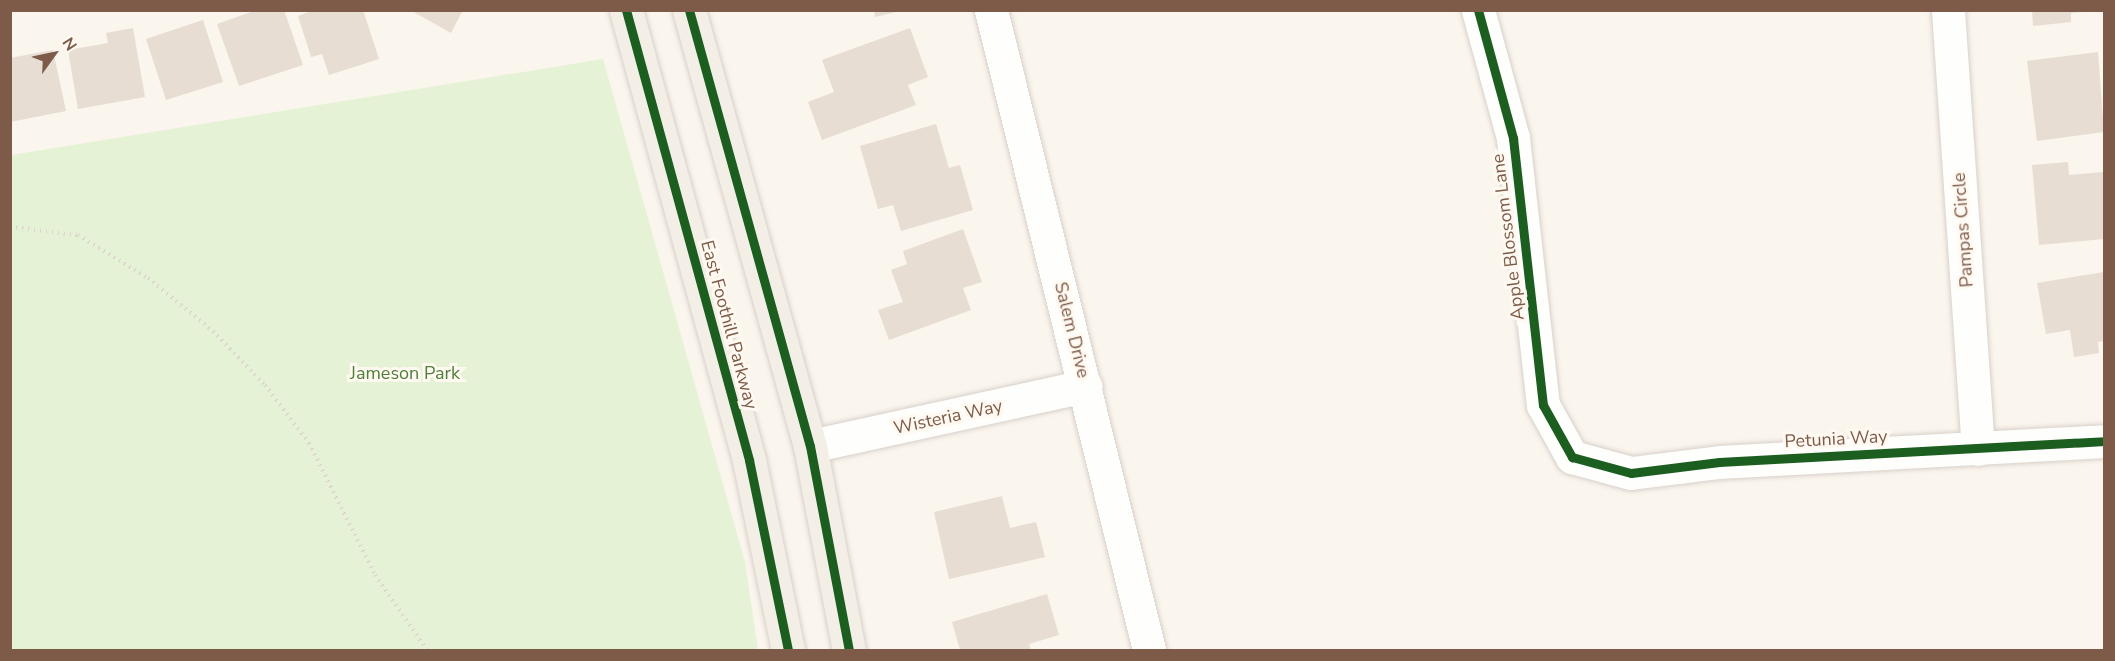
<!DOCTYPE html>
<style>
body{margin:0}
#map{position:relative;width:2115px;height:661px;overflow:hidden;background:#faf5ed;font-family:"Nunito Sans",sans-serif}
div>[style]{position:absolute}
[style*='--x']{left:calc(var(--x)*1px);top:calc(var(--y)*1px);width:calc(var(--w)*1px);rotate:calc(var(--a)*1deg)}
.green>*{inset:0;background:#e6f2d6}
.building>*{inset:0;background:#e7ddd3}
.path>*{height:4px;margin-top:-2px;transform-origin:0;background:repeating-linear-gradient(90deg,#ddd4cd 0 1.5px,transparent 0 6px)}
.roads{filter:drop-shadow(0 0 2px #d8d0ca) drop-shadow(0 0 2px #d8d0ca)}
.minor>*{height:33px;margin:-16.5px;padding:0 16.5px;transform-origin:16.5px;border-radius:16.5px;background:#fefefc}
.major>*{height:33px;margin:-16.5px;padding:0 16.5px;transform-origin:16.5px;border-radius:16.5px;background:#f4efe6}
.cycleway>*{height:9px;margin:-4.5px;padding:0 4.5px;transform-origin:4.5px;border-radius:4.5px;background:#1b5e20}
span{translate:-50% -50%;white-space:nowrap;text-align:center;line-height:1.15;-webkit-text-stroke:6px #fff9f1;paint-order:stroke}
.street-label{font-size:18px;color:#7d5b48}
.park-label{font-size:18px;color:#4e7e3c}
.frame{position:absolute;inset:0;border:12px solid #7d5b48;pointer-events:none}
.north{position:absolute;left:24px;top:24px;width:60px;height:60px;-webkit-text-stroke:4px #fff9f1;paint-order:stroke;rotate:57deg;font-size:16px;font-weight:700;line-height:24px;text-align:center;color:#7d5b48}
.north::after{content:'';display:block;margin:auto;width:21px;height:27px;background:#7d5b48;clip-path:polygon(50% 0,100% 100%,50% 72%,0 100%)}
</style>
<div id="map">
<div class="green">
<div style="clip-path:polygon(603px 59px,745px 562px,758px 650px,11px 650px,11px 155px)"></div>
</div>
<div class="building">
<div style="clip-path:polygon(257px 10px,284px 10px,303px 65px,239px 86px,217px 24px)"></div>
<div style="clip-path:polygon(314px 10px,363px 10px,379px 59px,329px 75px,322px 54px,311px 57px,298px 16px)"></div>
<div style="clip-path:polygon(410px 10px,463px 10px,451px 33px)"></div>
<div style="clip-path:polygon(874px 10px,900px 10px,900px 11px,875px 17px)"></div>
<div style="clip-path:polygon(2032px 10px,2082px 10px,2082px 12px,2071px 13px,2071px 22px,2033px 26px)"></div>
<div style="clip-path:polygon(203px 20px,223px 82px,166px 100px,146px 39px)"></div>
<div style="clip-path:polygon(133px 28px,145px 97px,78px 109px,68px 50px,108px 43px,106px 33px)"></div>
<div style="clip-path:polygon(910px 28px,928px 77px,908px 85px,916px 105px,822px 140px,808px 102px,834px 92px,822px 60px)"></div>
<div style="clip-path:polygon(53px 50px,66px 111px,10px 122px,10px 58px)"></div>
<div style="clip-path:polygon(2098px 52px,2104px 132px,2037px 141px,2027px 61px)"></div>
<div style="clip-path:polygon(936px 124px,949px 168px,960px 165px,973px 210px,901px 231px,893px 205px,878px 209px,860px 146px)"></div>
<div style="clip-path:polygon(2068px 162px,2069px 175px,2104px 172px,2104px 239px,2039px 245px,2032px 165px)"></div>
<div style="clip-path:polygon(963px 229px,982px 282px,963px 288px,971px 310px,889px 340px,878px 310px,903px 302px,891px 270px,907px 264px,903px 251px)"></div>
<div style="clip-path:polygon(2104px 272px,2104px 341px,2098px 342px,2099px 353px,2074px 357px,2070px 330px,2046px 334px,2037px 283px)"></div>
<div style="clip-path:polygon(1002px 496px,1010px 528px,1036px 522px,1045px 557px,949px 579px,934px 512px)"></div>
<div style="clip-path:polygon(1047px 594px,1059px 635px,1029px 644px,1031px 650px,960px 650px,952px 622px)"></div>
</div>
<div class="path">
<div style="--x:10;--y:227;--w:68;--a:6.7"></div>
<div style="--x:78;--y:235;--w:82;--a:31.6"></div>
<div style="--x:148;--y:278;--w:84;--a:39.2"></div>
<div style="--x:213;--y:331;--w:75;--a:46.1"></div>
<div style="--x:265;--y:385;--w:73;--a:52.8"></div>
<div style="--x:309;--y:443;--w:148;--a:63.4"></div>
<div style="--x:375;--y:575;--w:91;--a:55.3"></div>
</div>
<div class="roads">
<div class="minor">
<div style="--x:991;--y:10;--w:659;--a:76.13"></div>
<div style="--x:1478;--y:10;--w:133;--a:74.7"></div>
<div style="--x:1513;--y:138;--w:269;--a:83.6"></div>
<div style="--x:1543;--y:405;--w:60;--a:60.9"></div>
<div style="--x:1572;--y:457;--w:61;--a:15.2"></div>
<div style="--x:1631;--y:473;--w:89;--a:-7.1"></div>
<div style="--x:1719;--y:462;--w:386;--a:-3.1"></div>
<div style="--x:1948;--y:10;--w:440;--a:86.1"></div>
<div style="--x:810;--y:446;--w:282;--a:-12.3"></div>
</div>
<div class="major">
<div style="--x:626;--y:10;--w:467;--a:74.7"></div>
<div style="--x:749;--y:460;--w:194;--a:78.4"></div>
<div style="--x:689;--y:10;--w:452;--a:74.5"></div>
<div style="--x:810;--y:446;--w:208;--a:79.2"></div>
</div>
</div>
<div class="cycleway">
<div style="--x:626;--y:10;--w:467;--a:74.7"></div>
<div style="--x:749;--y:460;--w:194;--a:78.4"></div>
<div style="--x:689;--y:10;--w:452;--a:74.5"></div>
<div style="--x:810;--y:446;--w:208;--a:79.2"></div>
<div style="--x:1478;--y:10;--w:133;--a:74.7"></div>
<div style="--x:1513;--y:138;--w:269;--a:83.6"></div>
<div style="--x:1543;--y:405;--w:60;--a:60.9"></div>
<div style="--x:1572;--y:457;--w:61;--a:15.2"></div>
<div style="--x:1631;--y:473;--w:89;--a:-7.1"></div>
<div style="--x:1719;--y:462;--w:386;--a:-3.1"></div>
</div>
<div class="street-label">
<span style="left:1963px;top:230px;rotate:-94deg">Pampas Circle</span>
<span style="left:1508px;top:237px;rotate:-97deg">Apple Blossom Lane</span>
<span style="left:729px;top:325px;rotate:75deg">East Foothill Parkway</span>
<span style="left:1072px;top:330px;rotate:76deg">Salem Drive</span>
<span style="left:948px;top:417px;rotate:-12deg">Wisteria Way</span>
<span style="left:1836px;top:439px;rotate:-3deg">Petunia Way</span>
</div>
<div class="park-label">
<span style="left:405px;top:373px">Jameson Park</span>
</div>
<div class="frame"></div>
<div class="north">N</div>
</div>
